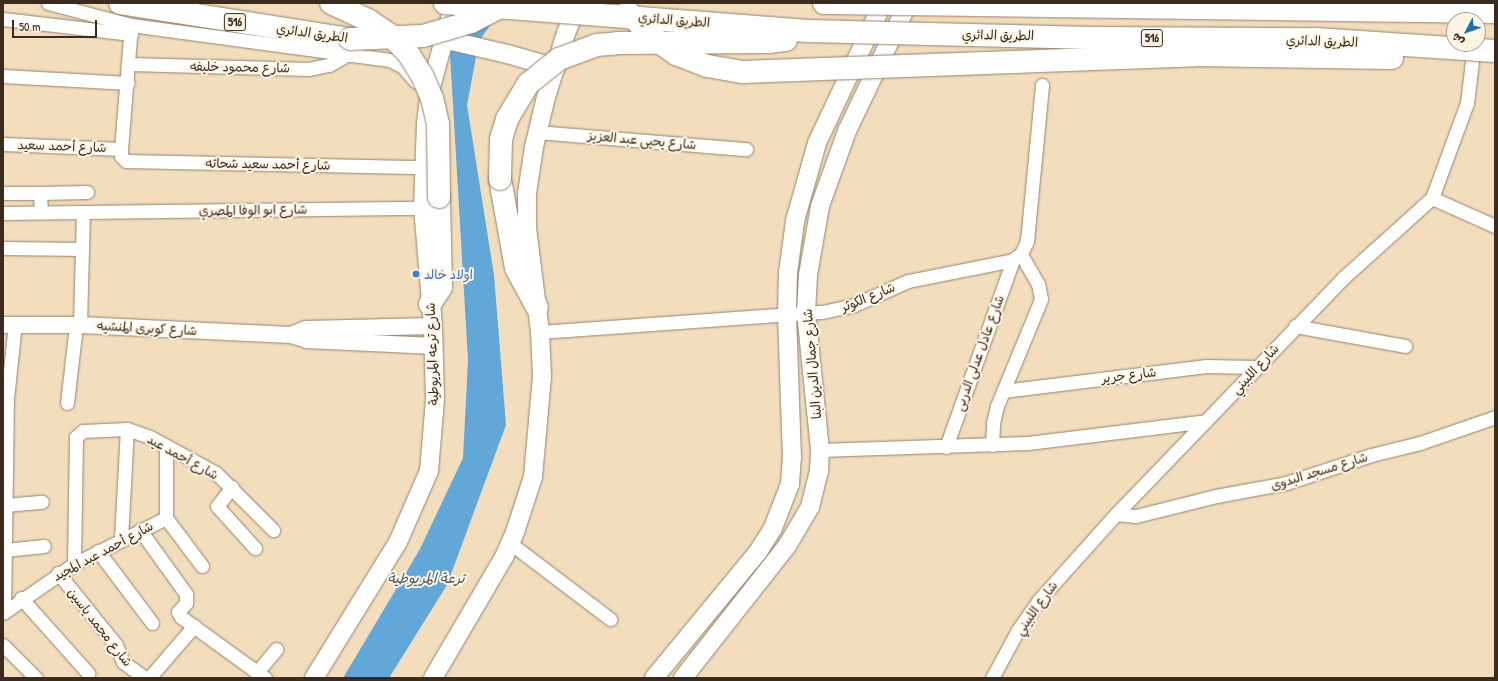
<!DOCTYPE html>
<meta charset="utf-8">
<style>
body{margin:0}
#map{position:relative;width:1498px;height:681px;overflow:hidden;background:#f2ddbd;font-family:"Patrick Hand","Playpen Sans Arabic",sans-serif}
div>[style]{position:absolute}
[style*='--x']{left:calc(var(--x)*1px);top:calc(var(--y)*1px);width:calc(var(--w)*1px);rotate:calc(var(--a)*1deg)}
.water>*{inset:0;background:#61a8d8}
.roads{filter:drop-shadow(0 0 1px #96846e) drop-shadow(0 0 1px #96846e)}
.minor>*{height:13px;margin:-6.5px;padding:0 6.5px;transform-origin:6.5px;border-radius:6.5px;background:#fff}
.tertiary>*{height:16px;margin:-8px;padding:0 8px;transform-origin:8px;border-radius:8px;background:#fff}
.secondary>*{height:18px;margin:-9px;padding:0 9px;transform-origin:9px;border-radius:9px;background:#fff}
.motorway>*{height:22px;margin:-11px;padding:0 11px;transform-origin:11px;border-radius:11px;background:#fff}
.bridges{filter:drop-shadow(0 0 1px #96846e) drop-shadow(0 0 1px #96846e)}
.motorway-bridge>*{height:22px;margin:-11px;padding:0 11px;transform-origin:11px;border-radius:11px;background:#fff}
.dots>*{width:11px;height:11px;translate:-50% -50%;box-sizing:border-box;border:2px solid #fcf5e5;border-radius:50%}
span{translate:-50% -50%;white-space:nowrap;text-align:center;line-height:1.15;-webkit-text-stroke:4px #fcf5e5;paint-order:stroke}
.shield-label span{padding:1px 3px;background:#fcf5e5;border:1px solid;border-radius:3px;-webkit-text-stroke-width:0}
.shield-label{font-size:12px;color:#3b2a1e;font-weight:700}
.street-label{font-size:13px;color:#3b2a1e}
.shop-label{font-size:13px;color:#366cbe}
.left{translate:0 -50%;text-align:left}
.water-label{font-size:14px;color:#48565f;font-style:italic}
.frame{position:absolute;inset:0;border:4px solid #3b2a1e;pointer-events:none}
.north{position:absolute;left:1446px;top:12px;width:40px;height:40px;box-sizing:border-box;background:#fcf5e5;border:1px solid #afa495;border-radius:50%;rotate:229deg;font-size:11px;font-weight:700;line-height:16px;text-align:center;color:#3b2a1e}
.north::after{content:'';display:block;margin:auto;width:14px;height:18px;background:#1f6fb2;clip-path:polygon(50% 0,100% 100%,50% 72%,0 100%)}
.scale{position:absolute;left:12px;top:20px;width:85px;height:18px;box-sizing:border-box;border:2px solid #3b2a1e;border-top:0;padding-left:5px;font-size:12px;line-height:14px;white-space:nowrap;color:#3b2a1e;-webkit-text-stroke:3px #fcf5e5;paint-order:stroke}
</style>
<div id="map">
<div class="water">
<div style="clip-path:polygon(506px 3px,479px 41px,467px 105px,494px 275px,506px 425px,447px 585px,389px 678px,343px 678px,420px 549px,463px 458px,468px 360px,450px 54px,466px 9px)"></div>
</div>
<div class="roads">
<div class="minor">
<div style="--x:48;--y:3;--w:86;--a:14.8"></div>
<div style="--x:131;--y:25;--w:261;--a:7.7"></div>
<div style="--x:390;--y:60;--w:15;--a:28"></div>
<div style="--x:403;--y:67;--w:20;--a:49"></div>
<div style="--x:3;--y:19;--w:129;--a:6.7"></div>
<div style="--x:131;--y:25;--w:124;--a:94.6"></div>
<div style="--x:121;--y:149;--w:7;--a:90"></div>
<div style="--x:121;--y:156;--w:7;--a:45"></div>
<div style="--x:126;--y:161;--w:298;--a:1.2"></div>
<div style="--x:129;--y:64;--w:179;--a:1.6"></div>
<div style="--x:308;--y:69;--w:21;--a:-11"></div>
<div style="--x:329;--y:65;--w:22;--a:-30"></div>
<div style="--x:3;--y:76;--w:125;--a:3.2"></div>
<div style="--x:537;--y:132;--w:210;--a:4.7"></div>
<div style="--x:3;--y:144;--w:118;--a:2.4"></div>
<div style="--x:3;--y:193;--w:37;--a:0"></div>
<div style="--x:40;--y:193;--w:19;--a:87"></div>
<div style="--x:40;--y:193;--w:47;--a:-1.2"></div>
<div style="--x:1432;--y:198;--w:69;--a:24"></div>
<div style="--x:3;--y:213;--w:420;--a:-0.7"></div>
<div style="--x:3;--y:248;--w:78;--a:0.7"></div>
<div style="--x:80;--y:325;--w:113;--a:-88.5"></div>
<div style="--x:1295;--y:326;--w:112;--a:10.3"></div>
<div style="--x:540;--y:332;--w:283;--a:-4.1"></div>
<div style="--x:822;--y:312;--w:33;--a:-12"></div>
<div style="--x:854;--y:305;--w:59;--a:-24"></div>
<div style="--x:908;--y:281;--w:107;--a:-11.3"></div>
<div style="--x:1013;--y:260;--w:10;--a:-37"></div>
<div style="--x:1021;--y:254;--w:14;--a:-65"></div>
<div style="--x:1027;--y:241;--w:157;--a:-84.5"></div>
<div style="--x:1003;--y:391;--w:205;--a:-7"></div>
<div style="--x:1206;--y:366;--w:49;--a:1.2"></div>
<div style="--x:67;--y:403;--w:79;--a:-83.4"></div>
<div style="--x:992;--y:445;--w:22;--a:-87"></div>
<div style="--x:993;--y:423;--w:17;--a:-77"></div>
<div style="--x:997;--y:406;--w:116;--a:-67.6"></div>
<div style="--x:1041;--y:299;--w:15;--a:-101"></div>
<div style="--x:1038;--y:284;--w:34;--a:-120"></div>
<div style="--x:166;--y:446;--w:72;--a:90"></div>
<div style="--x:166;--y:518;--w:60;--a:53.1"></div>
<div style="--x:946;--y:447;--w:199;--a:-70.3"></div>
<div style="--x:820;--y:450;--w:208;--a:-1.9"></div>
<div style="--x:1028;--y:443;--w:179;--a:-7"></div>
<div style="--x:232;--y:487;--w:24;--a:128"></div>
<div style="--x:217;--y:506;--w:57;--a:47.9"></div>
<div style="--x:5;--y:505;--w:37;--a:-5"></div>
<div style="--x:1116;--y:514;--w:20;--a:6"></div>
<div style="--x:1136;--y:516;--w:82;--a:-14"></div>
<div style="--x:1216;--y:496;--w:71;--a:-10.5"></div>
<div style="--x:1286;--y:483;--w:89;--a:-18.2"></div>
<div style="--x:1371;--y:455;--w:50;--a:-13.8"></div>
<div style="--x:1420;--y:443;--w:79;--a:-19.1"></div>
<div style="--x:140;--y:530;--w:79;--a:54.3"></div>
<div style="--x:186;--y:594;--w:9;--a:90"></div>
<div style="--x:186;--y:603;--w:12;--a:132"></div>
<div style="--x:178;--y:612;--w:6;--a:59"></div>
<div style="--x:181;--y:617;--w:104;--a:36"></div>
<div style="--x:121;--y:539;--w:110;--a:-86.9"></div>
<div style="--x:510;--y:543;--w:126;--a:37.2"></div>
<div style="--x:5;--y:550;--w:39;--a:-6"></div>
<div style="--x:98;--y:551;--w:90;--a:53.1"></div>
<div style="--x:74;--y:564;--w:127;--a:-89.1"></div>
<div style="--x:76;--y:437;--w:9;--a:-41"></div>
<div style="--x:83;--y:431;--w:44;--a:-2.6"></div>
<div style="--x:127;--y:429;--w:24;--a:19"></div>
<div style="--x:150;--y:437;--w:75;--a:28.6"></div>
<div style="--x:216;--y:473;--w:81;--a:45"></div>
<div style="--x:58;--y:573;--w:92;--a:51.1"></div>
<div style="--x:116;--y:645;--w:18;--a:68"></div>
<div style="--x:123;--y:662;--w:27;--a:36"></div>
<div style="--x:21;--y:598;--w:101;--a:48.2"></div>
<div style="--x:4;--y:612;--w:213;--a:-89.2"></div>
<div style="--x:7;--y:399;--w:76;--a:-84"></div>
<div style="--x:3;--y:613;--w:86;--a:-34.6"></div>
<div style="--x:74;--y:564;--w:103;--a:-26.6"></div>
<div style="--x:3;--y:645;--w:47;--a:45"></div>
<div style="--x:257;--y:672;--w:30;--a:-50"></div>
<div style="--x:149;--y:678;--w:69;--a:-49.1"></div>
<div style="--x:992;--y:678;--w:55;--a:-61.6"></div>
<div style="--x:1018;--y:630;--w:35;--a:-55"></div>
<div style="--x:1038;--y:601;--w:117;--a:-48.1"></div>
<div style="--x:1116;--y:514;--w:327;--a:-46.1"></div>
<div style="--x:1343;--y:278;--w:120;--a:-42"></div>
<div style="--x:1432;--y:198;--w:101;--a:-69.8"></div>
<div style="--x:1467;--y:103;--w:59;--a:-83.2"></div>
</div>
<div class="tertiary">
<div style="--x:3;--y:325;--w:77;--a:0"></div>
<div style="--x:80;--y:325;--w:211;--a:2.7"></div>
<div style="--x:291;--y:335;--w:17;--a:17"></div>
<div style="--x:307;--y:340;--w:127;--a:2.7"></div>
<div style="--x:291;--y:335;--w:16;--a:-22"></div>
<div style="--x:306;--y:329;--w:127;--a:-1.4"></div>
</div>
<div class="secondary">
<div style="--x:443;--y:39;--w:66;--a:13.2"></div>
<div style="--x:507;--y:54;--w:51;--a:15.9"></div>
<div style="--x:314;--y:678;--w:160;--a:-58.3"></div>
<div style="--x:398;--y:542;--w:77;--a:-66.4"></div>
<div style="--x:429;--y:471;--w:72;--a:-85.2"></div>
<div style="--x:435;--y:399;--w:73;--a:-91.6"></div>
<div style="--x:433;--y:326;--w:118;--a:-94.8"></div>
<div style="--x:423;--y:208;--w:85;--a:-88"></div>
<div style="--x:426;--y:123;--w:32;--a:-83"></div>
<div style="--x:430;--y:91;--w:91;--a:-74.7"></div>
<div style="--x:433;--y:678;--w:140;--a:-59.6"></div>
<div style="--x:504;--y:557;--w:27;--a:-66"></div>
<div style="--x:515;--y:532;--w:58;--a:-71.9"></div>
<div style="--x:533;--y:477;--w:101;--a:-84.9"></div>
<div style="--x:542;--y:376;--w:44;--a:-92.6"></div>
<div style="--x:540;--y:332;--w:105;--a:-97.1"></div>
<div style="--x:527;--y:228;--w:35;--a:-90"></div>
<div style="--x:527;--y:193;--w:47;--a:-81.3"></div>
<div style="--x:534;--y:147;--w:51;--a:-76.5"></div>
<div style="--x:546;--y:97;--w:67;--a:-72.6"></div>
<div style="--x:566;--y:33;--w:33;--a:-67"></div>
<div style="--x:654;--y:678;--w:163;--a:-50.5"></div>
<div style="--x:758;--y:552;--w:28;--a:-58"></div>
<div style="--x:773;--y:528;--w:47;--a:-68.9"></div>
<div style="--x:790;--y:484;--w:26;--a:-86"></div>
<div style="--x:792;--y:458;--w:145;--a:-92"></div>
<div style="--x:787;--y:313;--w:40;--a:-88.6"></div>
<div style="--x:788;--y:273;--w:52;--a:-82.3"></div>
<div style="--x:795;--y:221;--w:81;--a:-74.2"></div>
<div style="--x:817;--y:143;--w:155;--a:-64.8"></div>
<div style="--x:683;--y:678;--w:168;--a:-51.8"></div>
<div style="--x:787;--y:546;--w:45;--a:-59.5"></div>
<div style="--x:810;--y:507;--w:38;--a:-76"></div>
<div style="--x:819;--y:470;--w:20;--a:-87"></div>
<div style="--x:820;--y:450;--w:138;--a:-95.8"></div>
<div style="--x:806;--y:313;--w:38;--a:-87"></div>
<div style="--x:808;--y:275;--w:70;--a:-80.1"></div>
<div style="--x:820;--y:206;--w:80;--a:-70.2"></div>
<div style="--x:847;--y:131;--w:142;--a:-64.5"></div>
</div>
<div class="motorway">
<div style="--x:120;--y:3;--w:233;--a:8.9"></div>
<div style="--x:500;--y:179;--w:90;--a:79.8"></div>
<div style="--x:516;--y:268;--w:44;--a:61.7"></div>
<div style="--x:430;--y:304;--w:20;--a:-57"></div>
<div style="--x:441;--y:287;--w:90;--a:-91.3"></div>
</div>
</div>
<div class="bridges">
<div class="motorway-bridge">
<div style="--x:331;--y:3;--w:41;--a:24.7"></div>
<div style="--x:368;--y:20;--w:27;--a:34"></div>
<div style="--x:390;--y:35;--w:25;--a:45"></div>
<div style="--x:408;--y:53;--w:26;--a:58"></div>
<div style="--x:422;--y:75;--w:25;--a:67"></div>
<div style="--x:432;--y:98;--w:27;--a:77"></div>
<div style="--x:438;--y:124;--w:73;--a:89.2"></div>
<div style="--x:445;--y:3;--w:364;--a:4.4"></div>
<div style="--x:808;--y:31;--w:284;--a:1.4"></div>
<div style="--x:1092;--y:38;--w:223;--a:0.3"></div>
<div style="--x:1315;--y:39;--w:180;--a:3.8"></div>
<div style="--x:824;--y:3;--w:671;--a:0.77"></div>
<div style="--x:628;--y:12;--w:33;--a:46"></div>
<div style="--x:651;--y:36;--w:31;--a:36"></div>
<div style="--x:676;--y:54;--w:34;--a:21"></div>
<div style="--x:708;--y:66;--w:35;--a:10"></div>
<div style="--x:742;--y:72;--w:454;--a:-2.1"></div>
<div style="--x:1196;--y:55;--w:196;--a:0.9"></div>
<div style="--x:350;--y:39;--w:73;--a:-2.4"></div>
<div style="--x:423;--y:36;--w:50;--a:-16.3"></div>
<div style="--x:471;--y:22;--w:34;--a:-27"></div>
<div style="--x:500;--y:179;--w:40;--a:-88.6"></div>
<div style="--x:501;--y:139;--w:21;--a:-73"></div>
<div style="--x:507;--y:119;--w:41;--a:-59"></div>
<div style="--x:528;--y:84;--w:40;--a:-39"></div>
<div style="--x:559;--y:59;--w:40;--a:-20.2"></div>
<div style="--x:597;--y:45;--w:21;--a:-5"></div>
<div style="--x:618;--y:43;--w:151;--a:-0.4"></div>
<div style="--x:769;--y:42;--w:17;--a:-7"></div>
</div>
</div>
<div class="dots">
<div style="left:416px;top:274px;background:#3f7fe0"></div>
</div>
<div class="shield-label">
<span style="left:235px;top:22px">516</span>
<span style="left:1152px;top:38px">516</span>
</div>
<div class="street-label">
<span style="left:674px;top:20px;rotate:4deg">الطريق الدائري</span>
<span style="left:312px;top:33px;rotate:8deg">الطريق الدائري</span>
<span style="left:998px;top:35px;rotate:1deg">الطريق الدائري</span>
<span style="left:1322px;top:41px;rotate:2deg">الطريق الدائري</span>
<span style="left:240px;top:67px;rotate:1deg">شارع محمود خليفه</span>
<span style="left:642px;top:140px;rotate:5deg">شارع يحيى عبد العزيز</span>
<span style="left:62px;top:146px;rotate:2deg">شارع أحمد سعيد</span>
<span style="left:268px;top:164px;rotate:1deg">شارع أحمد سعيد شحاته</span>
<span style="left:253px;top:210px;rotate:-1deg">شارع ابو الوفا المصري</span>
<span style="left:868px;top:297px;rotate:-22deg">شارع الكوثر</span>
<span style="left:147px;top:328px;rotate:3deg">شارع كوبرى المنشيه</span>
<span style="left:979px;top:353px;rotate:-70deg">شارع عادل عدلى الدربى</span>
<span style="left:432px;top:354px;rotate:-92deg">شارع ترعه المريوطية</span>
<span style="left:812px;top:364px;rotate:-95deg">شارع جمال الدين البنا</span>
<span style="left:1255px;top:369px;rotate:-47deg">شارع اللبيني</span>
<span style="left:1129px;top:375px;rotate:-7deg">شارع جرير</span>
<span style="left:183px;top:457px;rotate:29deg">شارع أحمد عيد</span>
<span style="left:1319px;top:471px;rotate:-17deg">شارع مسجد البدوى</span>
<span style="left:103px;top:551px;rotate:-28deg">شارع أحمد عبد المجيد</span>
<span style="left:1036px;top:608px;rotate:-54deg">شارع اللبيني</span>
<span style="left:100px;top:627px;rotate:52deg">شارع محمد ياسين</span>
</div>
<div class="shop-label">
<span class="left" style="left:424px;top:274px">اولاد خالد</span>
</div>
<div class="water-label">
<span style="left:426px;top:578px">ترعة المريوطية</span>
</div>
<div class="frame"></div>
<div class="north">ش</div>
<div class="scale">50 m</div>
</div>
